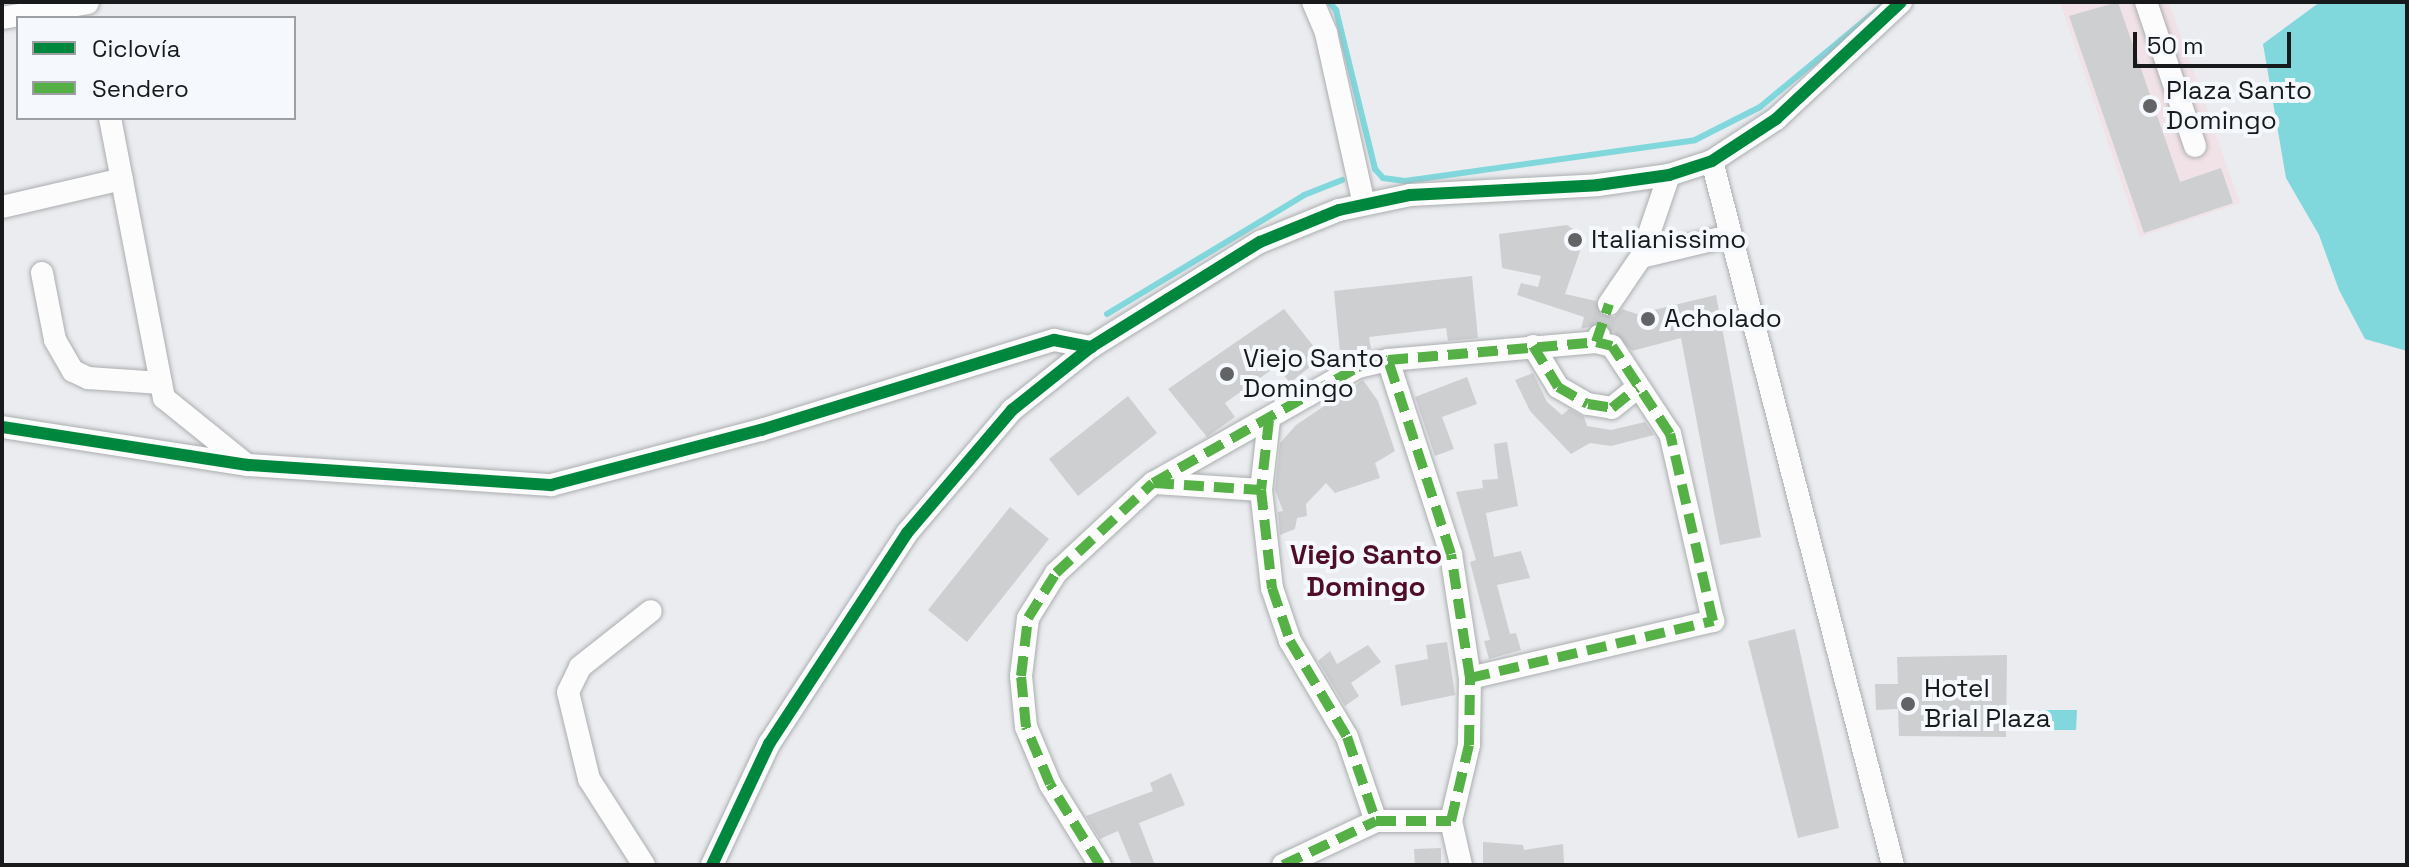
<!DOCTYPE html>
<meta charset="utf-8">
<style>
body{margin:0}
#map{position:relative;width:2409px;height:867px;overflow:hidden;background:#eaecef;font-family:"Space Grotesk",sans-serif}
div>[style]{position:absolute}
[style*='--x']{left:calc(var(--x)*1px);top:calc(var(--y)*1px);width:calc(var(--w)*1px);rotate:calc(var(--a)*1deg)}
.commercial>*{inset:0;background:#f0e2e6}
.water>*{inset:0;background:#80d7dc}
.stream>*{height:6px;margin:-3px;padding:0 3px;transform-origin:3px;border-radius:3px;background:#80d7dc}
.building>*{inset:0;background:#cdcfd1}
.minor-tunnel>*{height:22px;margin-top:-11px;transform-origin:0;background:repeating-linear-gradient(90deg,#cacccf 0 22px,transparent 0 33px)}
.roads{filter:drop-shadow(0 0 2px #abadaf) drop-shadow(0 0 2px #abadaf)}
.minor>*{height:22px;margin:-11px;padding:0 11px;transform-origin:11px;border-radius:11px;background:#fcfcfd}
.quiet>*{height:10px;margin-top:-5px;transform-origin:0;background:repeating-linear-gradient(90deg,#55b145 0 20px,transparent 0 30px)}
.cycleway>*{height:12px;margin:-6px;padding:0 6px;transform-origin:6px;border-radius:6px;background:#00873e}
.dots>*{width:22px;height:22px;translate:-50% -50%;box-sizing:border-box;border:4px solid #f5f9fe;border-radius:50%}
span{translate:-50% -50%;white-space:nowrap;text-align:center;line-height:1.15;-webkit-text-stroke:8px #f5f9fe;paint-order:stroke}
.poi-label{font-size:26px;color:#18191b}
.left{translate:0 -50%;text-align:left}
.neighbourhood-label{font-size:28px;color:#500d28;font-weight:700}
.frame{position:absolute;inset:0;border:4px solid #18191b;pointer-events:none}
.legend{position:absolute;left:16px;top:16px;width:280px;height:104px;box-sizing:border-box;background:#f5f9fe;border:2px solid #9d9fa3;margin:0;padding:10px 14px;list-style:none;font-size:24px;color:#18191b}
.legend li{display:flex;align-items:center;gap:16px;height:40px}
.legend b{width:40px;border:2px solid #9d9fa3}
.scale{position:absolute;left:2133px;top:32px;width:158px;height:36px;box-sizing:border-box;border:4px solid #18191b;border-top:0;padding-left:10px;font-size:24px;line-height:28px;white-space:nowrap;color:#18191b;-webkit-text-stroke:6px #f5f9fe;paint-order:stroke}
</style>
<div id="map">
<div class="commercial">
<div style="clip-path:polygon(2060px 2px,2169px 2px,2240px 203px,2140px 237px)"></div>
</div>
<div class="water">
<div style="clip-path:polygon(2320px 2px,2407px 2px,2407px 351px,2365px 339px,2339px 290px,2319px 235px,2286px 178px,2263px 44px)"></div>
<div style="clip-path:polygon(2039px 710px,2077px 710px,2076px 730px,2039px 730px)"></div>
</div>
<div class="stream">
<div style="--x:1329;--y:2;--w:11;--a:49"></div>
<div style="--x:1336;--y:10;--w:164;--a:76.2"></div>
<div style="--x:1375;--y:169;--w:12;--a:48"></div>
<div style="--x:1383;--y:178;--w:22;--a:8"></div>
<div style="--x:1405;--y:181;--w:293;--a:-8"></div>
<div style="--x:1695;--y:140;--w:73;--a:-26.9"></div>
<div style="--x:1760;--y:107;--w:158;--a:-39.6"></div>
<div style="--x:1107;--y:314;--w:230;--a:-31.1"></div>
<div style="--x:1304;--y:195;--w:41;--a:-21.5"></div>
</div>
<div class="building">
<div style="clip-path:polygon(2118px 2px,2180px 182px,2221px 168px,2233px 203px,2144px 233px,2069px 16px)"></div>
<div style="clip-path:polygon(1567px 225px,1585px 237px,1565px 294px,1596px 301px,1602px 316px,1614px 317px,1622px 309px,1637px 314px,1716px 295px,1761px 537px,1720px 545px,1681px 338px,1632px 351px,1605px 323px,1581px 329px,1584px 317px,1517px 295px,1521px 283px,1538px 287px,1541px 276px,1502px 268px,1499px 234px)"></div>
<div style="clip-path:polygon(1472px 276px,1478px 338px,1448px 341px,1446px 328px,1369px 337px,1371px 349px,1340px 353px,1334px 291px)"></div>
<div style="clip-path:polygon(1284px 309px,1322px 357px,1290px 383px,1277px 366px,1225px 403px,1235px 417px,1207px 437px,1168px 389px)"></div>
<div style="clip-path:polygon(1533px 373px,1547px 402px,1562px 415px,1569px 409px,1584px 417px,1587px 426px,1611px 430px,1645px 422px,1654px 435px,1611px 446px,1590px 443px,1571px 454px,1530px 411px,1515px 380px)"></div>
<div style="clip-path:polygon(1467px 377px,1477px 404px,1442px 417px,1454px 449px,1435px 456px,1415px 397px)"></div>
<div style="clip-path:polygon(1363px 380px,1378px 401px,1395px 451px,1375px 463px,1380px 478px,1335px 493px,1326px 483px,1306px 504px,1307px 516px,1297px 518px,1295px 529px,1280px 535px,1278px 512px,1283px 511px,1275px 490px,1280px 443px,1296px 425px)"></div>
<div style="clip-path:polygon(1128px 396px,1157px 433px,1078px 496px,1049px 459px)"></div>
<div style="clip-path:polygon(1507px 442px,1518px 506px,1486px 513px,1494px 557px,1521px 551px,1530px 578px,1497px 585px,1510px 634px,1516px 633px,1521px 650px,1489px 659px,1484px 641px,1490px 640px,1470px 562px,1476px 560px,1456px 492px,1483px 488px,1482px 480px,1498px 479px,1494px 444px)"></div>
<div style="clip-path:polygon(1010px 507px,1049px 539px,967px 642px,928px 610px)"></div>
<div style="clip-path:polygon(1795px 629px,1839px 828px,1798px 838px,1748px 641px)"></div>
<div style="clip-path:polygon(1447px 642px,1455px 695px,1401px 706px,1395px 665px,1428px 659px,1426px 645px)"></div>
<div style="clip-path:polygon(1368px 645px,1381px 662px,1351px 683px,1359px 696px,1345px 706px,1318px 661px,1330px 651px,1337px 664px)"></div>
<div style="clip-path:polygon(2007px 655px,2006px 737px,1899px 736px,1898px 709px,1876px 710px,1875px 684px,1898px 684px,1897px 657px)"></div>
<div style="clip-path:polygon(1171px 773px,1185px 805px,1139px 823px,1155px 865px,1132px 865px,1118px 831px,1100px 839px,1086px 816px,1153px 791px,1150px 783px)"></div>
<div style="clip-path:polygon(1483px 842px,1523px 845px,1524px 850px,1563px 844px,1564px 863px,1483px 865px)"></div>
<div style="clip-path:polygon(1441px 848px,1441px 865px,1415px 865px,1414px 849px)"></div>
</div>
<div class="minor-tunnel">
<div style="--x:1599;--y:336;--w:34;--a:-73"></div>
</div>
<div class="roads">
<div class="minor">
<div style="--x:1313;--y:2;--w:34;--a:67"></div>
<div style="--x:1326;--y:33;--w:175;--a:77.5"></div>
<div style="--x:2146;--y:2;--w:152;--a:71.2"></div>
<div style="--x:2;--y:18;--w:87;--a:-9.9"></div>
<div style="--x:110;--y:118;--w:285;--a:79.1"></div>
<div style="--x:164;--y:398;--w:107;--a:38.9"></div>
<div style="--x:1712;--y:161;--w:727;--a:75.58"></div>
<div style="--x:2;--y:207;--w:123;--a:-13.1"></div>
<div style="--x:1641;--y:257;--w:90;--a:-13.4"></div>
<div style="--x:42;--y:273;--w:68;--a:79"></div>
<div style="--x:55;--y:340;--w:36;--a:60"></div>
<div style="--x:73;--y:371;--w:17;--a:25"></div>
<div style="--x:88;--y:378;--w:73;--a:3.9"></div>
<div style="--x:1609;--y:304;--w:57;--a:-55.8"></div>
<div style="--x:1641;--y:257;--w:87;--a:-71.1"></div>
<div style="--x:1533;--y:346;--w:48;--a:58.6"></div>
<div style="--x:1558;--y:387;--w:34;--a:30"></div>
<div style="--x:1588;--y:404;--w:24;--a:9"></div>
<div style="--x:1612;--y:408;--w:32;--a:-39"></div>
<div style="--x:1388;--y:360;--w:204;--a:72"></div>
<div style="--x:1451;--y:554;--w:125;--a:81.3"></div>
<div style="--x:1470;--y:678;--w:67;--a:90.9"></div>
<div style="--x:1469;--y:745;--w:78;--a:103.3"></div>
<div style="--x:1451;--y:821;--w:45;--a:77.2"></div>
<div style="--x:1269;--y:420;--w:70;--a:96.5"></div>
<div style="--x:1261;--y:490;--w:99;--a:83.6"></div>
<div style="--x:1272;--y:588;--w:56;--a:71.2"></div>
<div style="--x:1290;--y:641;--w:112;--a:59.3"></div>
<div style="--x:1347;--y:737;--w:89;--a:71"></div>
<div style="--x:2;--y:427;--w:249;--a:8.8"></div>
<div style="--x:248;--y:465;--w:304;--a:3.8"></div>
<div style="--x:551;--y:485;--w:217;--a:-14.7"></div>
<div style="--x:761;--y:430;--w:307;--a:-17.1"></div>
<div style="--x:1054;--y:340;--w:38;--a:11"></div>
<div style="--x:1155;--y:483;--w:106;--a:3.8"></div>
<div style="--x:1470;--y:678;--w:250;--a:-13.2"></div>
<div style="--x:1713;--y:621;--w:192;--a:-102.9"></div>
<div style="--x:1670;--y:434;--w:105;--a:-123.4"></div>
<div style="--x:1612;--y:346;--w:16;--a:-166"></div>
<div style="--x:644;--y:865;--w:102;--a:-122.6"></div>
<div style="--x:589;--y:779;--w:89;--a:-103.6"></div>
<div style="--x:568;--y:692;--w:28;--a:-64"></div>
<div style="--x:580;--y:667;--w:90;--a:-38.3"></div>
<div style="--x:712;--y:865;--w:134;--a:-64.8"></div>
<div style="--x:769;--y:744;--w:252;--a:-56.8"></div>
<div style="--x:907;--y:533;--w:162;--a:-49.5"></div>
<div style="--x:1012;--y:410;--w:101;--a:-38.6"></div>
<div style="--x:1091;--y:347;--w:199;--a:-31.9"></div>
<div style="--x:1260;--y:242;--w:85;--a:-22.1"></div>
<div style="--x:1339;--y:210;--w:73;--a:-11.9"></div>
<div style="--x:1410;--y:195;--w:188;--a:-3"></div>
<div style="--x:1598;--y:185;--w:72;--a:-8"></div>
<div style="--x:1669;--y:175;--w:45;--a:-18"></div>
<div style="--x:1712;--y:161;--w:77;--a:-33.3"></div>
<div style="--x:1776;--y:119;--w:171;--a:-43.1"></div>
<div style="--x:1100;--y:865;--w:95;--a:-121.7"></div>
<div style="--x:1050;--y:784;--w:62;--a:-112.8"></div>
<div style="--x:1026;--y:727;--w:51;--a:-95.6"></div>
<div style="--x:1021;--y:676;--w:58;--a:-83.1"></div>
<div style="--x:1028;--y:618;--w:53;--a:-58.1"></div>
<div style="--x:1056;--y:573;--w:132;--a:-42.9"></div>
<div style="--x:1153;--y:483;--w:236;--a:-29.5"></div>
<div style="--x:1358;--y:367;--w:31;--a:-13"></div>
<div style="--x:1388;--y:360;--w:209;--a:-4.9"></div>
<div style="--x:1596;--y:342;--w:7;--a:-63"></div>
<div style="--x:1283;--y:865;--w:103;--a:-25.3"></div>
<div style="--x:1376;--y:821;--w:75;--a:0"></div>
</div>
</div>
<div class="quiet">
<div style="--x:1533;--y:346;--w:48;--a:58.6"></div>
<div style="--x:1558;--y:387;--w:34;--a:30"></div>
<div style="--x:1588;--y:404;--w:24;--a:9"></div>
<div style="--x:1612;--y:408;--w:32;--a:-39"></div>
<div style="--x:1269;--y:420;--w:70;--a:96.5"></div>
<div style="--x:1261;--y:490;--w:99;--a:83.6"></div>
<div style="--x:1272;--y:588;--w:56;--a:71.2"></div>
<div style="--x:1290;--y:641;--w:112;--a:59.3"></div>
<div style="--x:1347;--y:737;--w:89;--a:71"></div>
<div style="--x:1154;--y:483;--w:107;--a:3.7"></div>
<div style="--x:1470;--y:678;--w:250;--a:-13.2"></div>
<div style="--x:1713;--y:621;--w:192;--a:-102.9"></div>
<div style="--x:1670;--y:434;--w:105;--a:-123.4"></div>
<div style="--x:1612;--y:346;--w:16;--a:-166"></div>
<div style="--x:1100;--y:865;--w:95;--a:-121.7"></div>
<div style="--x:1050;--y:784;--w:62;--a:-112.8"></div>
<div style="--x:1026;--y:727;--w:51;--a:-95.6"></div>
<div style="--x:1021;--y:676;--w:58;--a:-83.1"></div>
<div style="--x:1028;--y:618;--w:53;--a:-58.1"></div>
<div style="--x:1056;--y:573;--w:132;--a:-42.9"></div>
<div style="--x:1153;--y:483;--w:236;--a:-29.5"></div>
<div style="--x:1358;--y:367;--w:31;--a:-13"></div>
<div style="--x:1388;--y:360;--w:209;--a:-4.9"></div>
<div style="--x:1596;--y:342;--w:40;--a:-71.1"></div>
<div style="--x:1283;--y:865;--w:103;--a:-25.3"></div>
<div style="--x:1376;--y:821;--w:75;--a:0"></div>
<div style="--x:1451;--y:821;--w:78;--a:-76.7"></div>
<div style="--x:1469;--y:745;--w:67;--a:-89.1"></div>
<div style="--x:1470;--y:678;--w:125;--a:-98.7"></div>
<div style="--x:1451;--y:554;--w:204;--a:-108"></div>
</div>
<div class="cycleway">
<div style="--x:2;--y:427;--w:249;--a:8.8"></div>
<div style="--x:248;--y:465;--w:304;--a:3.8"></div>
<div style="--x:551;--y:485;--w:217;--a:-14.7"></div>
<div style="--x:761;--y:430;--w:307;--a:-17.1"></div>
<div style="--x:1054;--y:340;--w:38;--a:11"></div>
<div style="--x:712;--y:865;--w:134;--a:-64.8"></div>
<div style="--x:769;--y:744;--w:252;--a:-56.8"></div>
<div style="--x:907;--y:533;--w:162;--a:-49.5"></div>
<div style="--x:1012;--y:410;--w:101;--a:-38.6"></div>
<div style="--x:1091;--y:347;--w:199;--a:-31.9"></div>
<div style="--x:1260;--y:242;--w:85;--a:-22.1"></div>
<div style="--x:1339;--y:210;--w:73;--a:-11.9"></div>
<div style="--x:1410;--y:195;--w:188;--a:-3"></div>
<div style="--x:1598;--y:185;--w:72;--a:-8"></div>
<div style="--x:1669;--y:175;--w:45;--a:-18"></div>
<div style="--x:1712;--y:161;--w:77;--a:-33.3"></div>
<div style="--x:1776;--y:119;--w:171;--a:-43.1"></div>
</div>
<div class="dots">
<div style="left:2150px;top:106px;background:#626365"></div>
<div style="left:1575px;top:240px;background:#626365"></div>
<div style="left:1648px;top:319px;background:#626365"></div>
<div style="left:1227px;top:374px;background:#626365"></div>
<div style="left:1908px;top:704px;background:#626365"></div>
</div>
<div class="poi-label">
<span class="left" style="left:2166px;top:106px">Plaza Santo<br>Domingo</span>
<span class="left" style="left:1591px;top:240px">Italianissimo</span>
<span class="left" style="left:1664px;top:319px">Acholado</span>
<span class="left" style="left:1243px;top:374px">Viejo Santo<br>Domingo</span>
<span class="left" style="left:1924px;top:704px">Hotel<br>Brial Plaza</span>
</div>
<div class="neighbourhood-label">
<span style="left:1366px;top:570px">Viejo Santo<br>Domingo</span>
</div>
<div class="frame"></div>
<ul class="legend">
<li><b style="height:10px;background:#00873e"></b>Ciclovía</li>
<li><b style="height:10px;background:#55b145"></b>Sendero</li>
</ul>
<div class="scale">50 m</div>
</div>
